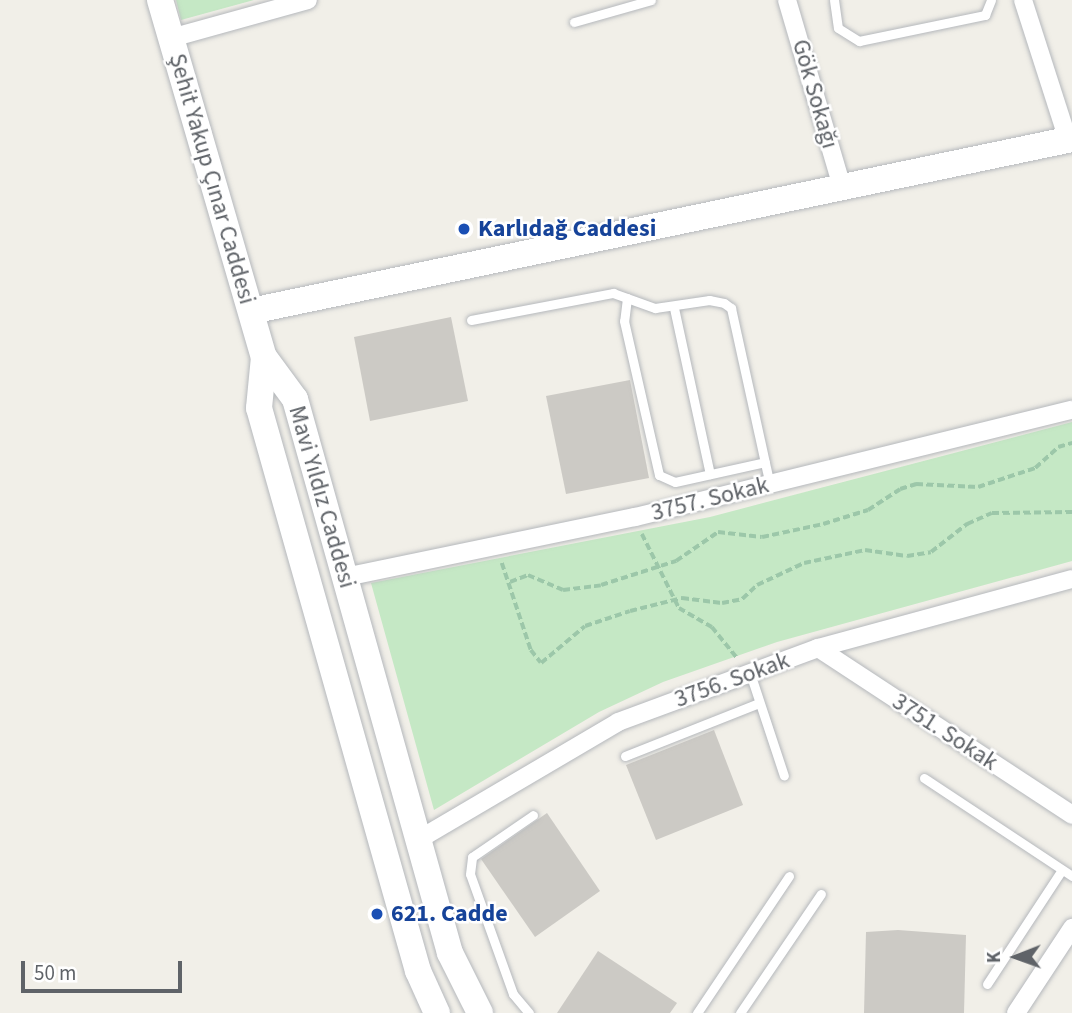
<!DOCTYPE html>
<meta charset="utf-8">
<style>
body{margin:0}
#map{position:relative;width:1072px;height:1013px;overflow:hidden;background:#f1efe8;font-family:"Source Sans 3",sans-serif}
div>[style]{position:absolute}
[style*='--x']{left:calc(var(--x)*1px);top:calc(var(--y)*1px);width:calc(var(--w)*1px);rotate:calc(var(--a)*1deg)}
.green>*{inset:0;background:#c5e8c5}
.building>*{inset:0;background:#cccac5}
.path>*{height:3.5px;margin-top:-1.75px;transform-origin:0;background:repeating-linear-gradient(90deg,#9cc7a9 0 7px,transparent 0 10.5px)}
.roads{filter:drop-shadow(0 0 2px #b5b8bc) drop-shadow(0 0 2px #b5b8bc)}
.service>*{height:9px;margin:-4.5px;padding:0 4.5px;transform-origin:4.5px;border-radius:4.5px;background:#fff}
.minor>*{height:18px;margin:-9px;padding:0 9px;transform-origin:9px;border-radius:9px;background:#fff}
.secondary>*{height:26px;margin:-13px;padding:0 13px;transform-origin:13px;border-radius:13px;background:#fff}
.dots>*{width:19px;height:19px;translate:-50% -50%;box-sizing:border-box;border:4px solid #fff;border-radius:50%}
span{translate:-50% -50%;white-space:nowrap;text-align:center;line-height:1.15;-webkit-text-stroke:5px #fff;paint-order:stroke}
.street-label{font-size:24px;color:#5f6368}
.transit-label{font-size:24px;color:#164399;font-weight:700}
.left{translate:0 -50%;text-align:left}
.north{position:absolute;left:981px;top:922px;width:70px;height:70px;-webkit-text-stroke:5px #fff;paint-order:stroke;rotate:269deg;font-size:19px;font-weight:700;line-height:28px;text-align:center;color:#5f6368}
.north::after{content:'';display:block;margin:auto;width:24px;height:32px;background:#5f6368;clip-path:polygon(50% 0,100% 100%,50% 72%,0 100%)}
.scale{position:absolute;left:21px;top:961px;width:161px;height:32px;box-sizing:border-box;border:4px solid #5f6368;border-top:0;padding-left:9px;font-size:21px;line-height:24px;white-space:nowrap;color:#5f6368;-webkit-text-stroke:5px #fff;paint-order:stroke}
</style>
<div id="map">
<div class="green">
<div style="clip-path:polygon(176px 0,254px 0,181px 20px)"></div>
<div style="clip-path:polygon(1072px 422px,1072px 561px,777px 642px,663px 682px,599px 712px,434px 810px,371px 583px,710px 517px)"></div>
</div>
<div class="building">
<div style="clip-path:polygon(451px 317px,468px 401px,370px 421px,354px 337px)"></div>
<div style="clip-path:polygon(630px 380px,649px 478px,566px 494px,546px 396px)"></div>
<div style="clip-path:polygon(714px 730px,743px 805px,656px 840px,626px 765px)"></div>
<div style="clip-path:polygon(547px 813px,600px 891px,535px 937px,481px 859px)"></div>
<div style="clip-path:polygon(898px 930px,966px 935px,964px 1013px,864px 1013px,866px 932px)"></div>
<div style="clip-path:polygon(598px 951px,677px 1003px,670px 1013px,557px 1013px)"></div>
</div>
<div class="path">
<div style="--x:642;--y:534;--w:83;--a:63.4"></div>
<div style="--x:679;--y:608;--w:38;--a:30"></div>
<div style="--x:712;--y:627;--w:40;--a:51"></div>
<div style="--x:502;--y:563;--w:92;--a:71.6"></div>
<div style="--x:531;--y:650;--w:16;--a:52"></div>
<div style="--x:541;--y:663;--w:57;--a:-40.1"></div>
<div style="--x:585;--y:626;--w:47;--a:-18.4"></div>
<div style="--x:630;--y:611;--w:54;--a:-14"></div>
<div style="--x:682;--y:598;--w:40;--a:7.1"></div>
<div style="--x:722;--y:603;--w:20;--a:-11"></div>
<div style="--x:742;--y:599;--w:21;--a:-43"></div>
<div style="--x:757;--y:585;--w:52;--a:-25.1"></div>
<div style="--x:804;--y:563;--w:62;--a:-12"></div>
<div style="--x:865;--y:550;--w:42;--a:8.1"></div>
<div style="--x:907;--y:556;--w:24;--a:-9"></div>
<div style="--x:931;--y:552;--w:46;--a:-37.9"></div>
<div style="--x:967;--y:524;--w:27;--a:-24"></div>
<div style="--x:992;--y:513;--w:80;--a:-0.7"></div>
<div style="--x:510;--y:582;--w:19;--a:-21"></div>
<div style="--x:528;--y:575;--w:38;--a:23"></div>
<div style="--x:563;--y:590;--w:38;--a:-7"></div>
<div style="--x:601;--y:585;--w:79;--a:-17.7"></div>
<div style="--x:676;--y:561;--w:51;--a:-34.6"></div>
<div style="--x:718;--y:532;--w:44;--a:6.5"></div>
<div style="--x:762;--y:537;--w:62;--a:-12"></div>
<div style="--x:823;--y:524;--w:47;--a:-17.3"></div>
<div style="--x:868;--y:510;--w:38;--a:-33"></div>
<div style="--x:900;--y:489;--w:17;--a:-17"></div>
<div style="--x:916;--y:484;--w:62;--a:2.8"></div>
<div style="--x:978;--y:487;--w:60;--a:-18.4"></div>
<div style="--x:1035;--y:468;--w:31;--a:-42"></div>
<div style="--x:1058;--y:447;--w:15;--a:-16"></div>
</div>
<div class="roads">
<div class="service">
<div style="--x:834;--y:0;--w:28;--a:82"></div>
<div style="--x:838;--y:28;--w:25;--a:32"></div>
<div style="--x:859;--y:41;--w:129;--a:-11.7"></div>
<div style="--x:985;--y:15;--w:16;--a:-68"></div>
<div style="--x:574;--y:22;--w:80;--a:-15.9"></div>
<div style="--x:627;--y:298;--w:23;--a:97"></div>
<div style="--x:624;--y:321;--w:158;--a:77.2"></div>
<div style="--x:659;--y:475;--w:17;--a:24"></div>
<div style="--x:675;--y:482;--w:92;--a:-12.5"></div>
<div style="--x:674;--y:308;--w:170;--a:77.8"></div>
<div style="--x:471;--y:320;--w:145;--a:-10.8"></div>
<div style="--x:613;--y:293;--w:45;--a:19.7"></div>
<div style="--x:655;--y:308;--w:55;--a:-8.4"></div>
<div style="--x:709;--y:300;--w:15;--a:11"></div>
<div style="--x:724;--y:303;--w:9;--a:36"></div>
<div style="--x:731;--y:308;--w:181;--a:77.6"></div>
<div style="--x:750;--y:673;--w:108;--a:71.7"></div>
<div style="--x:625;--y:756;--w:144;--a:-21.6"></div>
<div style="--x:924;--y:778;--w:178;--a:33.5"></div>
<div style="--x:987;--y:984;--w:136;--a:-56.7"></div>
<div style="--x:529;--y:1013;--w:25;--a:-130"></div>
<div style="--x:513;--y:994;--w:127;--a:-109.7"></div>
<div style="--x:470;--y:874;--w:17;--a:-83"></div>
<div style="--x:472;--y:857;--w:74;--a:-34.5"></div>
<div style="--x:697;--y:1013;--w:165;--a:-56.1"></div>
<div style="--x:740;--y:1013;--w:144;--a:-55.8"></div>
</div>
<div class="minor">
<div style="--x:787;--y:0;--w:195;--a:73.6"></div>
<div style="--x:1023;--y:0;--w:147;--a:72.2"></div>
<div style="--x:171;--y:38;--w:142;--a:-15.5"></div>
<div style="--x:345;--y:577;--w:296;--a:-11.7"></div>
<div style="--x:635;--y:517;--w:450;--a:-13.8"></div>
<div style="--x:818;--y:648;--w:304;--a:33.3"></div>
<div style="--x:418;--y:840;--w:232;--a:-30.5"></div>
<div style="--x:618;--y:722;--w:213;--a:-20.3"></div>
<div style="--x:818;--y:648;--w:263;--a:-15.2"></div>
<div style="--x:1016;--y:1013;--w:102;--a:-56.6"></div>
</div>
<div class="secondary">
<div style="--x:160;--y:0;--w:372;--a:73.8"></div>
<div style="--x:251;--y:311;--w:839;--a:-11.83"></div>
<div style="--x:437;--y:1013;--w:46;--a:-114.3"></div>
<div style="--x:418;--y:971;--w:585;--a:-105.77"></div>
<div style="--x:259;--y:408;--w:51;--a:-84.4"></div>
<div style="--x:264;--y:357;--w:52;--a:53.6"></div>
<div style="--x:295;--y:399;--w:575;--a:74.37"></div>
<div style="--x:450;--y:953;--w:67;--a:63.4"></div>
</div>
</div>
<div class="dots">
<div style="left:464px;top:229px;background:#1a4fb4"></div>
<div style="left:377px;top:914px;background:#1a4fb4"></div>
</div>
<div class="street-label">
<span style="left:815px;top:94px;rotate:74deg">Gök Sokağı</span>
<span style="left:212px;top:179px;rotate:74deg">Şehit Yakup Çınar Caddesi</span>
<span style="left:322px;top:497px;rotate:74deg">Mavi Yıldız Caddesi</span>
<span style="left:710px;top:499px;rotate:-14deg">3757. Sokak</span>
<span style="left:732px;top:680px;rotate:-20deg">3756. Sokak</span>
<span style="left:945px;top:732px;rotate:33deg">3751. Sokak</span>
</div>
<div class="transit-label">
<span class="left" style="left:478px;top:229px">Karlıdağ Caddesi</span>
<span class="left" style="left:391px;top:914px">621. Cadde</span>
</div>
<div class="north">K</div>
<div class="scale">50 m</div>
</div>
